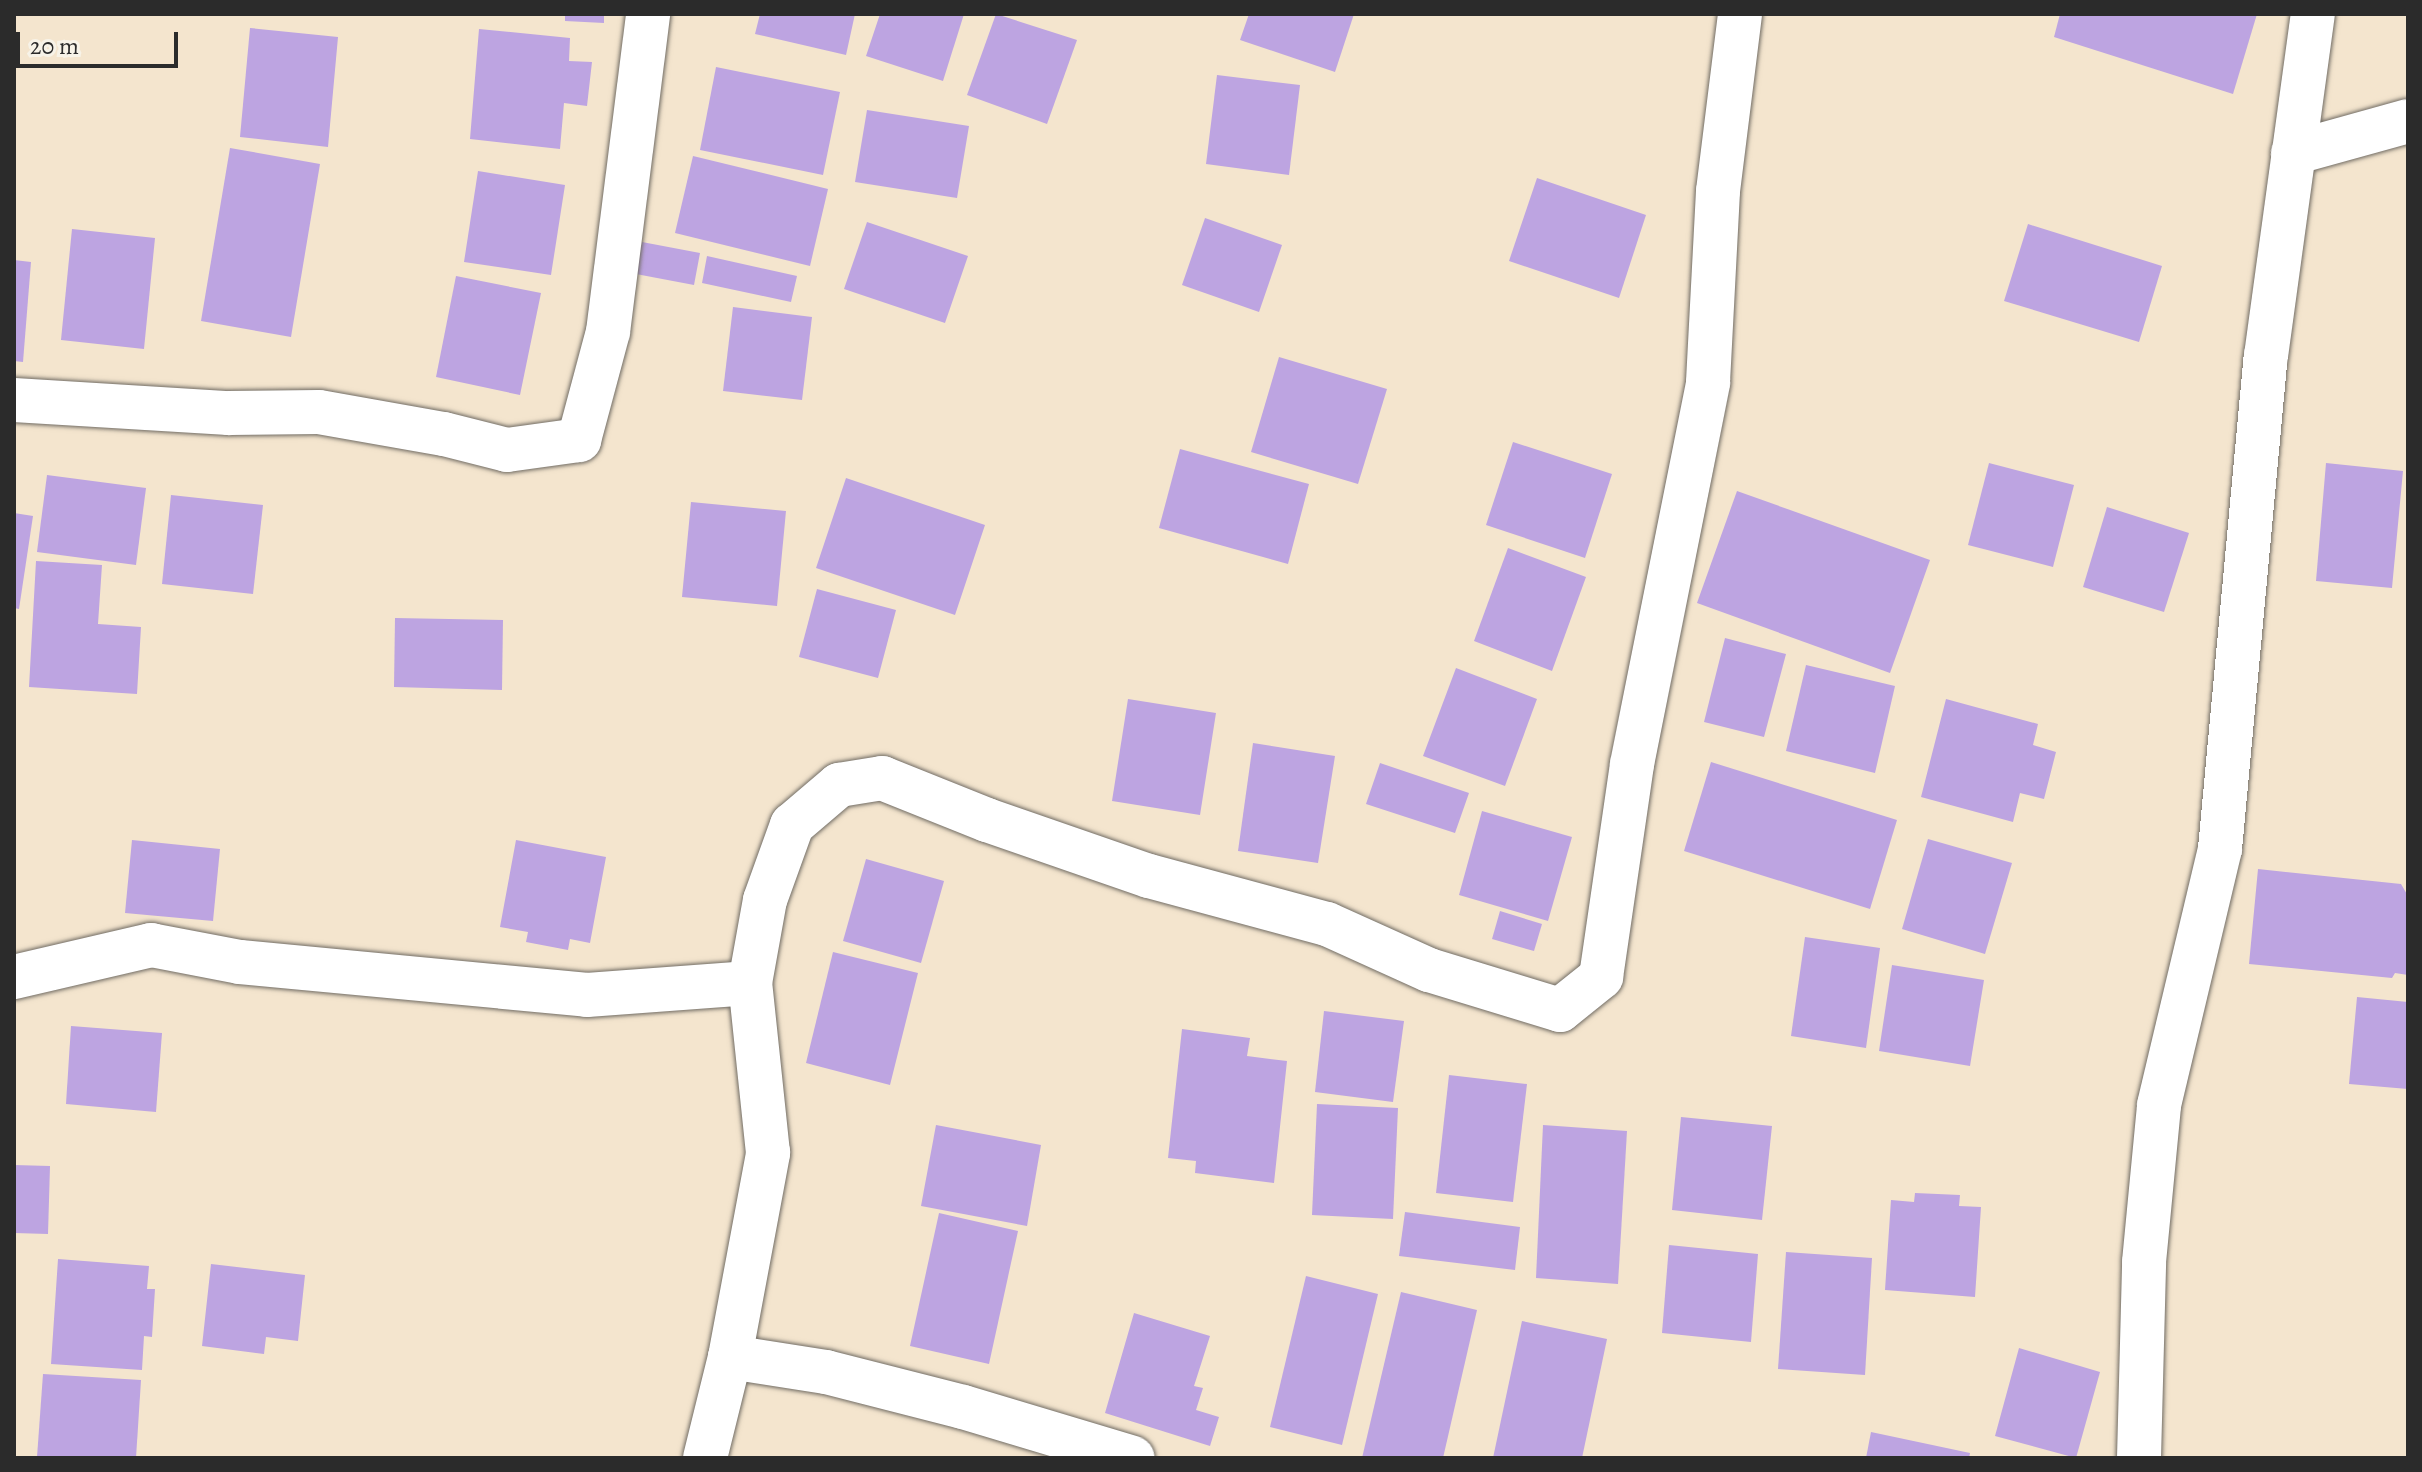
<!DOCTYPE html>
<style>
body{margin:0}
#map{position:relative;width:2422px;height:1472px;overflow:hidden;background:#f4e5ce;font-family:Alegreya,serif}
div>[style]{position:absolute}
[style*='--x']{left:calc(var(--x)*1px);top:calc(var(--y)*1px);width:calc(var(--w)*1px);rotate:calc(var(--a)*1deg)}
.building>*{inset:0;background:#bda4e1}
.roads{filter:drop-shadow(0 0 2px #716c64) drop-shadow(0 0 2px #716c64)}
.street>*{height:44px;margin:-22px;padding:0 22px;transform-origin:22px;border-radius:22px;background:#fff}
span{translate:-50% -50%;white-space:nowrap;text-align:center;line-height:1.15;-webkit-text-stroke:6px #f7f3e8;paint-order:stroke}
.frame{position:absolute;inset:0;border:16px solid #2b2b2b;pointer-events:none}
.scale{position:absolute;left:16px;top:32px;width:162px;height:36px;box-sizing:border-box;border:4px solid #2b2b2b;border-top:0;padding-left:10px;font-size:24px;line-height:28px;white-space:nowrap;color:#2b2b2b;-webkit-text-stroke:6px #f7f3e8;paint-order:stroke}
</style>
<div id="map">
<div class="building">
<div style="clip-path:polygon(565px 14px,604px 14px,604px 23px,565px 21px)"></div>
<div style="clip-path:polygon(760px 14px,855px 14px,846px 55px,755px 34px)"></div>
<div style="clip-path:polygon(880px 14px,964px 14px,943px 81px,866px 56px)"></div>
<div style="clip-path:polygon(996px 14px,1077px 40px,1047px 124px,967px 95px)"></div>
<div style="clip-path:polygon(1249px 14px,1354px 14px,1335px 72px,1240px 40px)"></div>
<div style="clip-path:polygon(2060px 14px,2257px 14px,2233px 94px,2054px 37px)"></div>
<div style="clip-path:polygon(250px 28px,338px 37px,328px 147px,240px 137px)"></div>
<div style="clip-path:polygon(479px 29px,570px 38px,569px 61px,592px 62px,587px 106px,564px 103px,560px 149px,470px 139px)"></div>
<div style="clip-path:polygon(716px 67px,840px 92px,823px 175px,700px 150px)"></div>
<div style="clip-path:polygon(1217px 75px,1300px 85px,1289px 175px,1206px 164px)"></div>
<div style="clip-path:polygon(867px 110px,969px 126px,957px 198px,855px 182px)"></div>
<div style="clip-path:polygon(230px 148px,320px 164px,291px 337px,201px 321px)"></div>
<div style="clip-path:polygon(693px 156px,828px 189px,810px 266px,675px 233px)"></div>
<div style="clip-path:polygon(478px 171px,565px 185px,551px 275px,464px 262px)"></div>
<div style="clip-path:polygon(1537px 178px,1646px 215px,1619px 298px,1509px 261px)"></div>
<div style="clip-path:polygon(1205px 218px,1282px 245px,1259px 312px,1182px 285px)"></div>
<div style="clip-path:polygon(867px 222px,968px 256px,945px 323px,844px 289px)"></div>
<div style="clip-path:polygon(2028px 224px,2162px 266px,2139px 342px,2004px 301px)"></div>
<div style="clip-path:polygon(72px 229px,155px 238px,144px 349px,61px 340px)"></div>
<div style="clip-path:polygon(642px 242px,700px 253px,694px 285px,636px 274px)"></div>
<div style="clip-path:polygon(707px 256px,797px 276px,791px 302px,702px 283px)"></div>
<div style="clip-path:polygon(14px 260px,31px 262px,23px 362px,14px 361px)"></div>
<div style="clip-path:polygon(456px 276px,541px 293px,520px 395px,436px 377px)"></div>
<div style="clip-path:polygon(733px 307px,812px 317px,802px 400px,723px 391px)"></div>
<div style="clip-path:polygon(1279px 357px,1387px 389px,1358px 484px,1251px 452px)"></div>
<div style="clip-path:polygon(1513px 442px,1612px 474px,1585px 558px,1486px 525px)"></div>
<div style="clip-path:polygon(1180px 449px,1309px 484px,1288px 564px,1159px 528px)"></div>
<div style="clip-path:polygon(1989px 463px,2074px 485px,2053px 567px,1968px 545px)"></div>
<div style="clip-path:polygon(2326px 463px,2403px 471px,2392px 588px,2316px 581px)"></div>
<div style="clip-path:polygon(47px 475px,146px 488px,136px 565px,37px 552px)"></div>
<div style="clip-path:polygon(846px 478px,985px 525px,955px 615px,816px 568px)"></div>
<div style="clip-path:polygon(1737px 491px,1930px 560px,1890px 673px,1697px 603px)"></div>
<div style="clip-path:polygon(171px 495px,263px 505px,253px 594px,162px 584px)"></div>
<div style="clip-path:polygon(691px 502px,786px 511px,777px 606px,682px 597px)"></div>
<div style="clip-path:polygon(2107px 507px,2189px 533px,2164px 612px,2083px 587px)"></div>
<div style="clip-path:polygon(14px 513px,33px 516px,19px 609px,14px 608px)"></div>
<div style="clip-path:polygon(1508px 548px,1586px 577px,1552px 671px,1474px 641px)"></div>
<div style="clip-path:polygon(36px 561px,102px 565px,98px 624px,141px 627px,137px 694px,29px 687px)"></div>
<div style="clip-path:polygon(817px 589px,896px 610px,878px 678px,799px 657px)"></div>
<div style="clip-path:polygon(395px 618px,503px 620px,502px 690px,394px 687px)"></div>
<div style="clip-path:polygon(1725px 638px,1786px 654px,1764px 737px,1704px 722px)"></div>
<div style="clip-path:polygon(1806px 665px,1895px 686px,1875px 773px,1786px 751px)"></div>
<div style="clip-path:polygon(1456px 668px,1537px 699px,1505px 786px,1423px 756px)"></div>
<div style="clip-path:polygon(1128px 699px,1216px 713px,1200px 815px,1112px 801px)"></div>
<div style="clip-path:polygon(1946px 699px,2038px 724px,2033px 745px,2056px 752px,2044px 799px,2020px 793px,2013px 822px,1921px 797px)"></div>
<div style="clip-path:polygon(1253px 743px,1335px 756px,1318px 863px,1238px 851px)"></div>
<div style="clip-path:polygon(1711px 762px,1897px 820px,1870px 909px,1684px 851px)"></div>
<div style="clip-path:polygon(1380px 763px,1469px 793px,1455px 833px,1366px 804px)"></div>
<div style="clip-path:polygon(1482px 811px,1572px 837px,1548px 921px,1459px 895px)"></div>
<div style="clip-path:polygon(1928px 839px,2012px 863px,1985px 954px,1902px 929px)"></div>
<div style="clip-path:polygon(132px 840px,220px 849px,213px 921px,125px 913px)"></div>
<div style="clip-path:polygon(516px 840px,606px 857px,590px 943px,570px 939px,568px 950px,526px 942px,528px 932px,500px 927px)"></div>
<div style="clip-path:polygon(866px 859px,944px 881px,921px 963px,843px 941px)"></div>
<div style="clip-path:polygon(2258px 869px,2401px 884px,2408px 896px,2408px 975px,2395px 973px,2392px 978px,2249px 964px)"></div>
<div style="clip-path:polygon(1500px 911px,1542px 924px,1534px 951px,1492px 939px)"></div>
<div style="clip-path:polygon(1805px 937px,1880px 948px,1866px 1048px,1791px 1036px)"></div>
<div style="clip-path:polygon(833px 952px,918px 973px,890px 1085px,806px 1063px)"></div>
<div style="clip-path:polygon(1892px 965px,1984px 980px,1970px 1066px,1879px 1051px)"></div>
<div style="clip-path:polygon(2357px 997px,2408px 1002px,2408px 1089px,2349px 1084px)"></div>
<div style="clip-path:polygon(1324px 1011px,1404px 1021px,1393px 1102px,1315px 1092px)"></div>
<div style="clip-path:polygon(71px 1026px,162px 1033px,156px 1112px,66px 1104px)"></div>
<div style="clip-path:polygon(1182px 1029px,1250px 1038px,1247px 1056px,1287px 1061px,1274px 1183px,1195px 1173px,1196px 1161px,1168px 1158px)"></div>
<div style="clip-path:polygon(1449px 1075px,1527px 1084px,1513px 1202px,1436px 1193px)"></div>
<div style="clip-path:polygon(1317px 1104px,1398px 1108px,1393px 1219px,1312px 1215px)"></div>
<div style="clip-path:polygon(1681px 1117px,1772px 1126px,1762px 1220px,1672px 1210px)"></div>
<div style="clip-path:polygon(936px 1125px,1041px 1145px,1027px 1226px,921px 1206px)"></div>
<div style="clip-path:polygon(1543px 1125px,1627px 1131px,1618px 1284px,1536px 1278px)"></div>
<div style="clip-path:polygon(14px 1165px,50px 1166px,48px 1234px,14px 1233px)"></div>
<div style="clip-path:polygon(1915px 1193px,1960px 1195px,1959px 1206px,1981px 1207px,1975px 1297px,1885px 1290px,1891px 1200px,1914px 1202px)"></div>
<div style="clip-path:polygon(1405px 1212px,1520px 1227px,1515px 1270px,1399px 1256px)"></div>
<div style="clip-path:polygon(939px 1213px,1018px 1231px,989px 1364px,910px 1346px)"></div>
<div style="clip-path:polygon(1669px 1245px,1758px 1254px,1751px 1342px,1662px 1333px)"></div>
<div style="clip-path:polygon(1786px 1252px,1872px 1258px,1865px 1375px,1778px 1369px)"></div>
<div style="clip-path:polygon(58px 1259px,149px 1266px,147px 1289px,155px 1289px,152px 1337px,144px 1336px,142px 1370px,51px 1364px)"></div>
<div style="clip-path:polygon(211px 1264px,305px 1275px,298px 1341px,266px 1337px,264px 1354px,202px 1346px)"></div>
<div style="clip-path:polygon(1306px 1276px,1378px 1294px,1342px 1445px,1270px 1427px)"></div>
<div style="clip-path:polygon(1401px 1292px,1477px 1310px,1443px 1458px,1362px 1458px)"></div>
<div style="clip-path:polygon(1134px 1313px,1210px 1336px,1194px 1386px,1203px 1388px,1196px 1410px,1219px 1417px,1210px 1446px,1105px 1413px)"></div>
<div style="clip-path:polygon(1522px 1321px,1607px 1339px,1582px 1458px,1493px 1458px)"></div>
<div style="clip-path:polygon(2019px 1348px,2100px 1372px,2076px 1458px,1995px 1436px)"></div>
<div style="clip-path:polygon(43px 1374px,141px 1380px,136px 1458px,37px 1457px)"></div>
<div style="clip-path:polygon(1871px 1432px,1970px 1453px,1969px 1458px,1866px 1458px)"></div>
</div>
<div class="roads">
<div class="street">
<div style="--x:2293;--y:153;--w:119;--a:-15.5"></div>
<div style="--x:14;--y:400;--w:215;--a:3.5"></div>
<div style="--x:229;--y:413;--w:90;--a:-0.6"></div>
<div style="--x:319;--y:412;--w:127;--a:10"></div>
<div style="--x:444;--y:434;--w:65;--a:14.3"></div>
<div style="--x:507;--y:450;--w:73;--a:-7.9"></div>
<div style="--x:579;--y:440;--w:112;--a:-75"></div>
<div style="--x:608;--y:332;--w:321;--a:-82.8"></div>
<div style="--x:14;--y:977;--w:141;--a:-13.1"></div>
<div style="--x:151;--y:945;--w:91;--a:10.8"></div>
<div style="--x:240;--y:962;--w:349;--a:5.4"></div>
<div style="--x:587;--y:995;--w:163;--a:-4.2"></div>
<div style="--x:730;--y:1357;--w:97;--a:8.9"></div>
<div style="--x:826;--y:1372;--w:141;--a:14.3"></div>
<div style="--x:963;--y:1407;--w:177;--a:16.7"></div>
<div style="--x:705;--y:1458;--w:104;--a:-76.1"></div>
<div style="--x:730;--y:1357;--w:208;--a:-79.4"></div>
<div style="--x:768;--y:1153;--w:171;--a:-96"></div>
<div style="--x:750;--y:983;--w:84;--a:-79.8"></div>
<div style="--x:765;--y:900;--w:80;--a:-70.2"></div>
<div style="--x:792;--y:825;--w:62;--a:-40.4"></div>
<div style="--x:839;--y:785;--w:44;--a:-9.2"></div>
<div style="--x:882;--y:778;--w:113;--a:21.8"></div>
<div style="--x:987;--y:820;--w:171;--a:19.1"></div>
<div style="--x:1149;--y:876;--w:184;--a:15.1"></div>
<div style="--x:1327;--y:924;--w:112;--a:24.3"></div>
<div style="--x:1429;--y:970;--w:137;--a:17"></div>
<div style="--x:1560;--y:1010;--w:53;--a:-38.8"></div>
<div style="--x:1601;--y:977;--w:215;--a:-81.7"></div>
<div style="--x:1632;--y:764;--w:389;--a:-78.7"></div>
<div style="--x:1708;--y:382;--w:191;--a:-87"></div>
<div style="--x:1718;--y:191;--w:178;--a:-82.9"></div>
<div style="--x:2139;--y:1458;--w:196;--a:-88.5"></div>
<div style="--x:2144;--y:1262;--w:158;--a:-84.5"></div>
<div style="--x:2159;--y:1105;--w:263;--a:-76.6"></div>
<div style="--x:2220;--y:849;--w:495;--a:-84.7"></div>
<div style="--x:2266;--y:356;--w:345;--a:-82.2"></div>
</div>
</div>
<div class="frame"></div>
<div class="scale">20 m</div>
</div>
